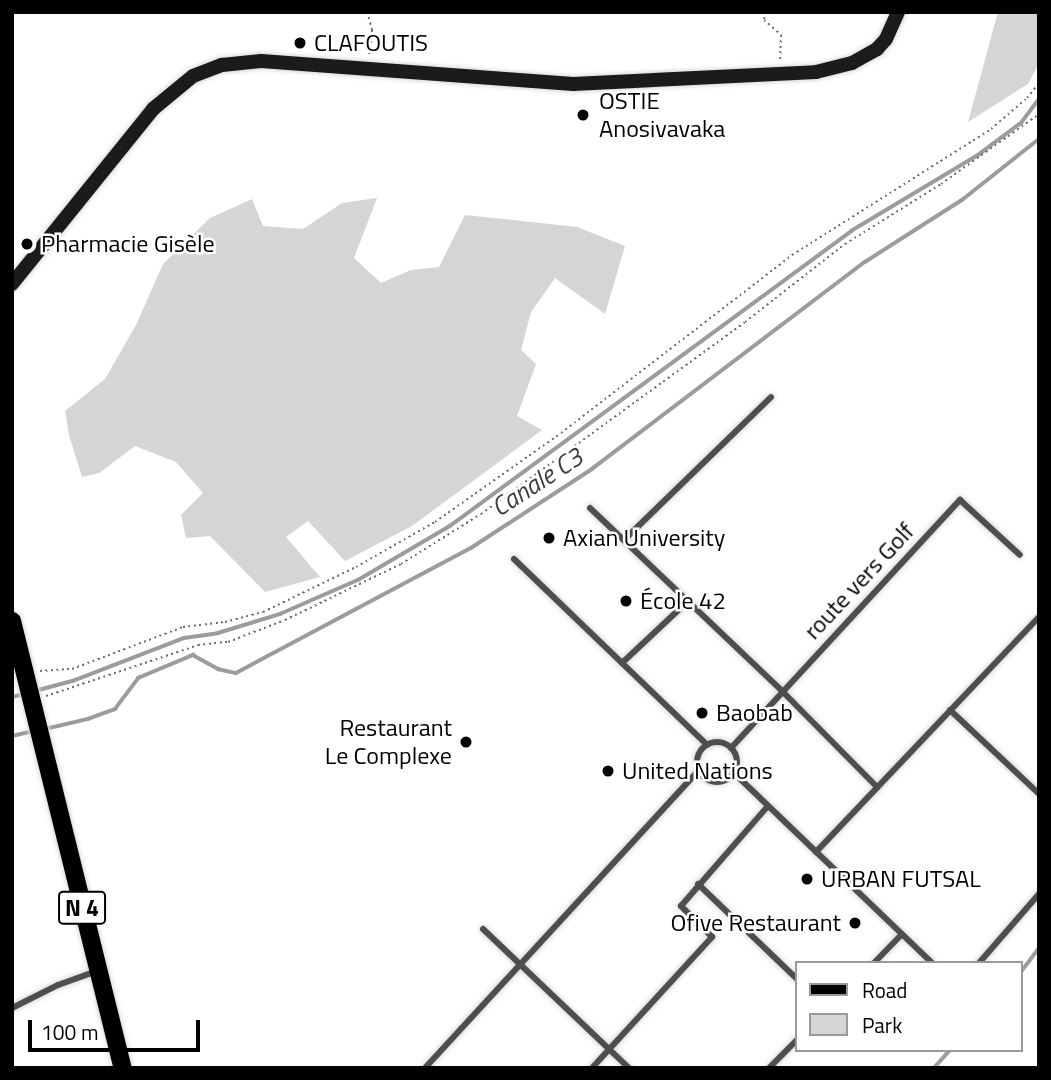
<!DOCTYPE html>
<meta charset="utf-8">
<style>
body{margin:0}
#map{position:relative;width:1051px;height:1080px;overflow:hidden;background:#fff;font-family:"Titillium Web",sans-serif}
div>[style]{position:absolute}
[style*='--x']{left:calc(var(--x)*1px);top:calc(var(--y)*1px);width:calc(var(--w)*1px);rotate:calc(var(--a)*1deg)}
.green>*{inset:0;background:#d5d5d5}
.stream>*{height:3.5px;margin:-1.75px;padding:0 1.75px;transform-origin:1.75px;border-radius:1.75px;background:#9c9c9c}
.path>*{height:2px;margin-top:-1px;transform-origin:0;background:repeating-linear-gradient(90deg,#707070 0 2px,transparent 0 5.5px)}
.roads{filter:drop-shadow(0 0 2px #dbdbdb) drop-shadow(0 0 2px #dbdbdb)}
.lane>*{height:6px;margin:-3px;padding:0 3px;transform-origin:3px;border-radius:3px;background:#4e4e4e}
.lane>.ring{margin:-3px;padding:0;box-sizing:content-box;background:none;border:6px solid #4e4e4e;border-radius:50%}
.secondary>*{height:14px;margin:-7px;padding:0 7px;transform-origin:7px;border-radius:7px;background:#1b1b1b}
.primary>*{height:18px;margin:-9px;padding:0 9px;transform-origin:9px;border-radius:9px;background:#000}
.dots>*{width:19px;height:19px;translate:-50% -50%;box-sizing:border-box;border:4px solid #fff;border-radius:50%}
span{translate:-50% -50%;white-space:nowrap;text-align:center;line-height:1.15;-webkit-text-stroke:5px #fff;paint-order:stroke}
.shield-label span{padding:2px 5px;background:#fff;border:2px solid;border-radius:5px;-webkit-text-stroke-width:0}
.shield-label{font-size:23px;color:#000;font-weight:700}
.poi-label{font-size:24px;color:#000}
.left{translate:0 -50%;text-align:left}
.right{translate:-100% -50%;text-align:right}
.street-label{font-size:24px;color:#000}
.water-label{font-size:26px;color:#3d3d3d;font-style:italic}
.frame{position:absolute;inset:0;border:14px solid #000;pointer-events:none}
.legend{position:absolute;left:795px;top:961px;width:228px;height:91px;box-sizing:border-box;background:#fff;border:2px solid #999;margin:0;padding:9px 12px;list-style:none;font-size:21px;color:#000}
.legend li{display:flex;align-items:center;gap:14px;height:35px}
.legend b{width:35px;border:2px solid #999}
.scale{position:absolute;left:28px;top:1020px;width:172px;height:32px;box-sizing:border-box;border:4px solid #000;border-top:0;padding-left:9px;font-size:21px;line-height:24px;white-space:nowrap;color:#000;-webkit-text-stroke:5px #fff;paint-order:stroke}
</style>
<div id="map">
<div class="green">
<div style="clip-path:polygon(998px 12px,1039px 12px,1039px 63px,1028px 84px,968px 122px)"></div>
<div style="clip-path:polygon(377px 198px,354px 258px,381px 283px,411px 270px,439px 267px,465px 215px,577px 227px,625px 246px,605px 314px,555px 278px,531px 312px,521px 350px,536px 364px,517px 416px,542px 430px,412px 526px,345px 561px,308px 521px,286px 537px,320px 577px,265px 592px,210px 536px,186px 538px,181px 515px,203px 493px,176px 462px,135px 446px,99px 473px,82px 477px,69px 435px,65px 411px,105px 379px,136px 325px,163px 264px,210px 218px,252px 199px,263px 226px,303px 229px,342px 203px)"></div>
</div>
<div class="stream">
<div style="--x:35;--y:691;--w:39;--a:-15"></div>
<div style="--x:73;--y:681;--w:119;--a:-21.2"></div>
<div style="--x:184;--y:638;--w:34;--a:-8"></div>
<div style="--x:218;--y:633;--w:65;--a:-17"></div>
<div style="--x:280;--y:614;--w:85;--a:-23.6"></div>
<div style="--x:358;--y:580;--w:107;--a:-30.4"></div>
<div style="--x:450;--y:526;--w:498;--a:-36.3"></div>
<div style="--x:851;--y:231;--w:148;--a:-30.9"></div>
<div style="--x:978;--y:155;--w:54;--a:-36.7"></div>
<div style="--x:1021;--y:123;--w:30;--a:-53"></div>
<div style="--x:12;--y:697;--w:12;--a:-14"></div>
<div style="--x:45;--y:729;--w:44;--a:-13.1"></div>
<div style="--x:88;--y:719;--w:29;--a:-20"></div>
<div style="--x:115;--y:709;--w:39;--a:-53"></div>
<div style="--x:138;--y:678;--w:60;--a:-22.7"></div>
<div style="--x:193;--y:655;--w:29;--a:29"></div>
<div style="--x:218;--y:669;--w:18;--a:13"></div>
<div style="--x:236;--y:673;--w:266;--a:-28"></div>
<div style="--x:471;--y:548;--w:145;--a:-33.1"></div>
<div style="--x:592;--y:469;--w:343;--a:-37.2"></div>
<div style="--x:865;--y:262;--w:115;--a:-32.6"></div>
<div style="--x:962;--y:200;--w:98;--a:-38.4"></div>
<div style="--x:12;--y:736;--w:23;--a:-13"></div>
<div style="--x:1021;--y:972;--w:30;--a:-53"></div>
<div style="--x:934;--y:1068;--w:24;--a:-48"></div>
</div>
<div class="path">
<div style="--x:367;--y:12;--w:19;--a:74"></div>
<div style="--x:372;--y:30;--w:27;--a:96"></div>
<div style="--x:765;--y:12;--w:8;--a:97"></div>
<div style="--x:764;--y:20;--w:23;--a:41"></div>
<div style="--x:781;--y:35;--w:24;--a:92"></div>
<div style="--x:40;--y:671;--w:32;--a:-4"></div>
<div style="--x:72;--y:669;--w:119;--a:-20.7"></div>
<div style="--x:183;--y:627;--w:42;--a:-6.8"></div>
<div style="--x:225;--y:622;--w:39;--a:-15"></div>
<div style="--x:263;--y:612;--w:103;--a:-25.8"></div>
<div style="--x:356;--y:567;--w:91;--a:-29.7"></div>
<div style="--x:435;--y:522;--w:154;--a:-35.2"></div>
<div style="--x:561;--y:433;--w:292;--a:-37.6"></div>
<div style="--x:792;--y:255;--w:236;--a:-32.3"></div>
<div style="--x:991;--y:129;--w:48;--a:-40.7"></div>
<div style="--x:1027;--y:98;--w:19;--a:-51"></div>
<div style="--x:46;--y:696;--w:160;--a:-18.5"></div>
<div style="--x:198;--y:645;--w:30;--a:-6"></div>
<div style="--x:228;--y:642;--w:61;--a:-21.1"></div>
<div style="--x:285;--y:620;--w:129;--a:-25.8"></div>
<div style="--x:401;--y:564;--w:94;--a:-32"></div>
<div style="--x:481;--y:514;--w:326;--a:-36"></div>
<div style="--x:745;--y:322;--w:127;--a:-38"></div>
<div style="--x:845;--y:244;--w:113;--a:-32"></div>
<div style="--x:941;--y:184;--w:120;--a:-35.5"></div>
</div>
<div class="roads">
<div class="lane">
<div style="--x:590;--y:508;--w:267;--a:43.6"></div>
<div style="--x:783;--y:692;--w:134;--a:45.3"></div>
<div style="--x:624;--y:540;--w:205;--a:-44.2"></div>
<div style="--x:514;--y:559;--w:268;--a:43.9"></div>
<div style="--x:622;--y:663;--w:91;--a:-43.2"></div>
<div style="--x:950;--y:710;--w:122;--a:43.3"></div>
<div class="ring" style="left:697px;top:742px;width:34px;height:34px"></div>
<div style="--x:731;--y:748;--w:338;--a:-47.3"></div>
<div style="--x:960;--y:500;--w:81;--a:42.5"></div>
<div style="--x:734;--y:773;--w:274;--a:43.8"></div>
<div style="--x:816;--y:852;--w:324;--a:-46.5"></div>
<div style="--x:698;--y:884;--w:137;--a:43.8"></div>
<div style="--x:483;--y:929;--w:202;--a:43.6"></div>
<div style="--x:874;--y:963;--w:40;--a:-46"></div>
<div style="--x:979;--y:963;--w:91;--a:-49"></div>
<div style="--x:12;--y:1008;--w:51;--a:-26.6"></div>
<div style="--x:58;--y:985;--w:41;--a:-19.7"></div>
<div style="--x:425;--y:1068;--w:405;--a:-47.4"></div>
<div style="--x:592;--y:1068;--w:178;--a:-47.5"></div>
<div style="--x:712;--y:937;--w:44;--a:-135"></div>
<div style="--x:681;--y:906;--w:131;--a:-49"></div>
<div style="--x:769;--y:1068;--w:40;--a:-45"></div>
</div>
<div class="secondary">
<div style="--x:12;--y:284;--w:225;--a:-51.1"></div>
<div style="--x:153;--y:109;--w:52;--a:-39.5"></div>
<div style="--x:193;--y:76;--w:31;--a:-21"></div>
<div style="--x:222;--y:65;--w:39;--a:-6"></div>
<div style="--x:261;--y:61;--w:313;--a:4.2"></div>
<div style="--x:573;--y:84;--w:243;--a:-2.8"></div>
<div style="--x:816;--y:72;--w:37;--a:-14"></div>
<div style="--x:852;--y:63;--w:29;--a:-29"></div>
<div style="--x:877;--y:49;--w:13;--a:-48"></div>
<div style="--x:886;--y:39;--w:30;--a:-66"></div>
</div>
<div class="primary">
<div style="--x:12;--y:621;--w:461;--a:76.1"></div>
</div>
</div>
<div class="dots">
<div style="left:300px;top:43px;background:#000"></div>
<div style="left:583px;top:115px;background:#000"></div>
<div style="left:27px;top:244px;background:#000"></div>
<div style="left:549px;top:538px;background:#000"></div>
<div style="left:626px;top:601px;background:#000"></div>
<div style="left:702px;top:713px;background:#000"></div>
<div style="left:466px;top:742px;background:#000"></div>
<div style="left:608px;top:771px;background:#000"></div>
<div style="left:807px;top:879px;background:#000"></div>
<div style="left:855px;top:923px;background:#000"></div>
</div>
<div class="shield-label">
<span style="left:82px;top:908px">N 4</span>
</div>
<div class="poi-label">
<span class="left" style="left:314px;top:43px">CLAFOUTIS</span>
<span class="left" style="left:599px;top:115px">OSTIE<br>Anosivavaka</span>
<span class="left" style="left:41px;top:244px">Pharmacie Gisèle</span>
<span class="left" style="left:563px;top:538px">Axian University</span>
<span class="left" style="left:640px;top:601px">École 42</span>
<span class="left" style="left:716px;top:713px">Baobab</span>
<span class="right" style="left:452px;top:742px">Restaurant<br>Le Complexe</span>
<span class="left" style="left:622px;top:771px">United Nations</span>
<span class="left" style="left:821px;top:879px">URBAN FUTSAL</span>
<span class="right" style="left:841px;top:923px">Ofive Restaurant</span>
</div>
<div class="street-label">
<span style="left:859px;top:581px;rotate:-47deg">route vers Golf</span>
</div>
<div class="water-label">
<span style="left:537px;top:482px;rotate:-33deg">Canale C3</span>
</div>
<div class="frame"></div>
<ul class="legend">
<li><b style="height:9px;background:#000"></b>Road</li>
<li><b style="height:19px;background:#d5d5d5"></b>Park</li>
</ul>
<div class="scale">100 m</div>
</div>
